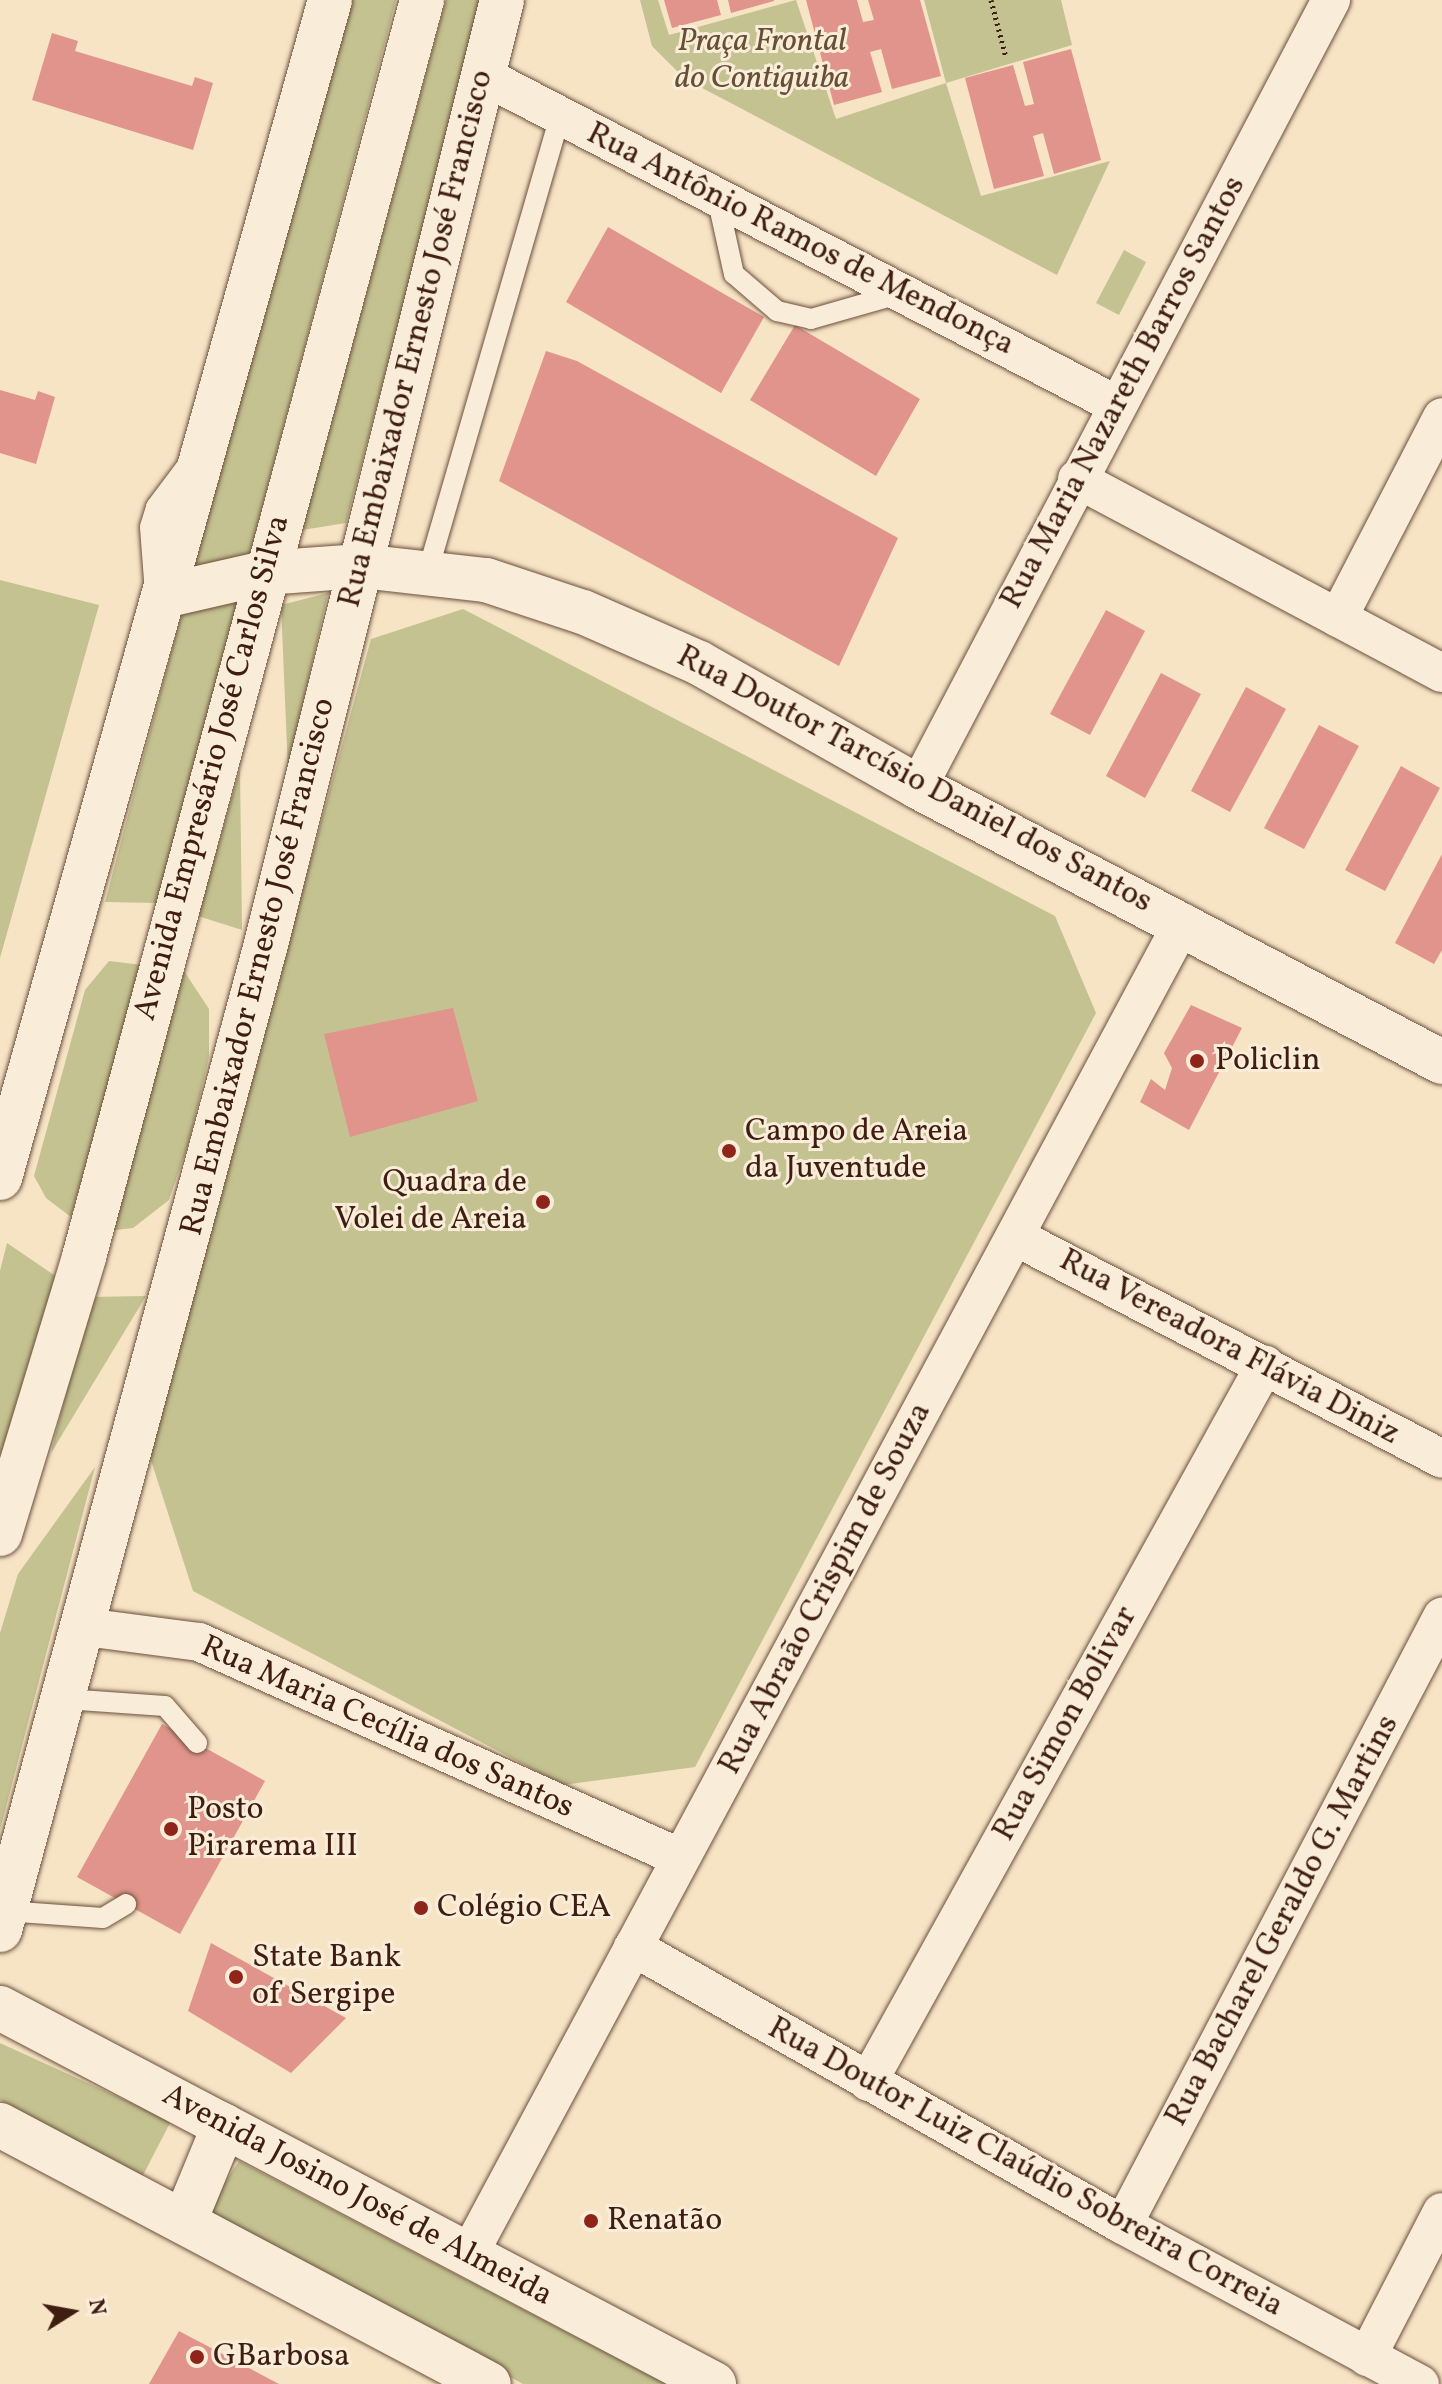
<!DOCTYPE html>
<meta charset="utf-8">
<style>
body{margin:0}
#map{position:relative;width:1442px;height:2384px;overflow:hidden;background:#f6e4c5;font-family:Vollkorn,serif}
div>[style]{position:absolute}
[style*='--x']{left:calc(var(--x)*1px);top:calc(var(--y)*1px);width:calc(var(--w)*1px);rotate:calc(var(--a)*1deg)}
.green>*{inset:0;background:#c3c290}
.building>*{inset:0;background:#e0948b}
.path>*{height:5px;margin-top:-2.5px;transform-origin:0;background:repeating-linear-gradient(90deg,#3f1d10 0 2px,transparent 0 6px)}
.roads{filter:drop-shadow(0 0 2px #6d4f3d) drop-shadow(0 0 2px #6d4f3d)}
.service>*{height:20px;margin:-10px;padding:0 10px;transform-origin:10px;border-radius:10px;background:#f9edd9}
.minor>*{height:38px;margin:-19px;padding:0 19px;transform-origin:19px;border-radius:19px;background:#f9edd9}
.tertiary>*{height:44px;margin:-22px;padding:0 22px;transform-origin:22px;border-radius:22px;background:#f9edd9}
.secondary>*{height:44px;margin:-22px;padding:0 22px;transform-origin:22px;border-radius:22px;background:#f9edd9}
.dots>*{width:22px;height:22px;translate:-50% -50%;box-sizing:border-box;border:4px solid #f9edd9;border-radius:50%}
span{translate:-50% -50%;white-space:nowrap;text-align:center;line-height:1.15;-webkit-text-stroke:6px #f9edd9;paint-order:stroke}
.park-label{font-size:32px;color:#674f36;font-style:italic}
.street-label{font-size:32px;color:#3f1d10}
.poi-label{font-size:32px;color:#3f1d10}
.left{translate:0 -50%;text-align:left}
.right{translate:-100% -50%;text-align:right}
.north{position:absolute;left:32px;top:2272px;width:80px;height:80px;-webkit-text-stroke:6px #f9edd9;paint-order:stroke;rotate:79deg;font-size:22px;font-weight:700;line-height:32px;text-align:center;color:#3f1d10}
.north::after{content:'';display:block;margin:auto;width:28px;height:36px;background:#3f1d10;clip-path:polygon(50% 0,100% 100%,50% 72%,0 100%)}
</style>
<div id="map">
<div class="green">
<div style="clip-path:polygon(344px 0,396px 0,158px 903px,105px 902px)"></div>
<div style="clip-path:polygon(446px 0,483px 0,346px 523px,302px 530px)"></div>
<div style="clip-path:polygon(640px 0,658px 0,669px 35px,796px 0,836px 119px,946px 83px,924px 0,1061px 0,1072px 45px,946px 83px,981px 196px,1110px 161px,1057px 275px,685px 79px,652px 46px)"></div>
<div style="clip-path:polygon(1124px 250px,1146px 262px,1119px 315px,1096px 303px)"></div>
<div style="clip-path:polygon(0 580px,99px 605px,0 958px)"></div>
<div style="clip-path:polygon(328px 593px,288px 770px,281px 605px)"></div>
<div style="clip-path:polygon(463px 609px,1055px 916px,1096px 1013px,695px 1767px,563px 1785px,193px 1591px,149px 1454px,371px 639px)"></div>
<div style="clip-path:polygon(240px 769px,242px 930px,198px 916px)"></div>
<div style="clip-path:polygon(109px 961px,142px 965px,71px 1217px,46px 1198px,34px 1176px,85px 990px)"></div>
<div style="clip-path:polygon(184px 971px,209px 1009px,209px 1057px,189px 1142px,169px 1200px,133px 1228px,107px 1231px)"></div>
<div style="clip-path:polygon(7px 1243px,57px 1277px,0 1485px,0 1271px)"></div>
<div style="clip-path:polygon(146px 1296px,51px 1453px,90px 1297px)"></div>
<div style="clip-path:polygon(95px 1467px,0 1830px,0 1633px,18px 1574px)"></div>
<div style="clip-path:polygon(0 2043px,171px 2121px,140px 2181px,0 2100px)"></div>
<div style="clip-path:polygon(239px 2161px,666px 2384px,523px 2384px,207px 2210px)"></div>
</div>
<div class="building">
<div style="clip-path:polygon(664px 0,717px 0,721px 15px,672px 28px)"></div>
<div style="clip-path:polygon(728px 0,774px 0,774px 1px,731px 13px)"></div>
<div style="clip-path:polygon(806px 0,857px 0,863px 22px,874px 20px,868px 0,920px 0,941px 76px,892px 89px,881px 49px,870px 52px,882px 92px,834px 105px)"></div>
<div style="clip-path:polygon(52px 33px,78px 41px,75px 51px,192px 86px,195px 77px,213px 83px,193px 150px,32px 100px)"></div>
<div style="clip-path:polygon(1071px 49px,1101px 160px,1054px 174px,1043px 133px,1033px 136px,1044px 176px,994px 189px,965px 78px,1013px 65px,1025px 106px,1034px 104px,1023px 62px)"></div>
<div style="clip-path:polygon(608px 227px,764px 317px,721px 393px,566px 302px)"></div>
<div style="clip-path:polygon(795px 325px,920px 399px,876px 476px,750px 400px)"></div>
<div style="clip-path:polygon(546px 351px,577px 361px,898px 538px,839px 666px,499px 481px)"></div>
<div style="clip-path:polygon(0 390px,35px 400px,38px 391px,55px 397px,36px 464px,0 453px)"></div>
<div style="clip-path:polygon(1106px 610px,1145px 631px,1090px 735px,1050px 714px)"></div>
<div style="clip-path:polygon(1161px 673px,1201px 694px,1145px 798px,1106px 776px)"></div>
<div style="clip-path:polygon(1246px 687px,1286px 709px,1230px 812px,1191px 791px)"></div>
<div style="clip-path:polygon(1319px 725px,1359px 746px,1304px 849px,1264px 828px)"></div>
<div style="clip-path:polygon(1401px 766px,1440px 788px,1385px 891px,1345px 870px)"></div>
<div style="clip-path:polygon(1442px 854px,1442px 950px,1434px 964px,1395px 943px)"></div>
<div style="clip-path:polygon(1191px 1005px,1242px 1028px,1189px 1130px,1140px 1102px,1151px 1079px,1165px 1090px,1172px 1068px,1164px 1053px)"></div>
<div style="clip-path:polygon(453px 1008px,478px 1101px,350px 1137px,324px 1034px)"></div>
<div style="clip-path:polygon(162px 1724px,265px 1781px,180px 1934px,77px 1877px)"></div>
<div style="clip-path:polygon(211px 1943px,346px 2018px,291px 2073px,188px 2011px)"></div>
<div style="clip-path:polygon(179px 2331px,279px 2384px,149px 2384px)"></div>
</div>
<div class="path">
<div style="--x:991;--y:0;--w:59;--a:75.3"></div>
</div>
<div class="roads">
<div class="service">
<div style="--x:717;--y:197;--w:79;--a:77.6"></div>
<div style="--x:734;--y:274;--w:57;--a:40.7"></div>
<div style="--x:777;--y:311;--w:35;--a:13"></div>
<div style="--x:811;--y:319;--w:95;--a:-15.9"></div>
<div style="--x:427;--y:574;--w:478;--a:-73.8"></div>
<div style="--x:154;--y:580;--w:53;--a:-94.3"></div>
<div style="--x:150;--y:527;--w:21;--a:-73"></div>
<div style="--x:156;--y:507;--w:50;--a:-53.1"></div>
<div style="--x:65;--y:1699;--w:100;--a:4"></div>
<div style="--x:165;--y:1706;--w:49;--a:49.1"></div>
<div style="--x:5;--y:1911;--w:98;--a:4.1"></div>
<div style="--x:103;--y:1918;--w:27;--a:-31"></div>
</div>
<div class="minor">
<div style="--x:482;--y:75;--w:716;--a:27.46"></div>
<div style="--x:1077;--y:479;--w:413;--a:28"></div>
<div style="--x:1338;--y:618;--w:226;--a:-62.6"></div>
<div style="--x:918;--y:787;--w:889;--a:-62.31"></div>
<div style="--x:1016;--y:1237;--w:480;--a:27.5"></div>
<div style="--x:85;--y:1627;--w:115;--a:7.5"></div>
<div style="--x:199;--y:1642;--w:528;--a:24.14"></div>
<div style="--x:633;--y:1947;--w:563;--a:29.57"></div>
<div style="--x:1123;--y:2225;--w:337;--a:28.2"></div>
<div style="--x:868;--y:2082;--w:820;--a:-61.03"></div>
<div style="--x:1123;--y:2225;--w:687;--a:-62.32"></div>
<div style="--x:469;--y:2254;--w:1511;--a:-61.81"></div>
<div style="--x:1367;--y:2357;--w:163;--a:-62.7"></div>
</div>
<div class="tertiary">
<div style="--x:168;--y:595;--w:98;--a:-12.9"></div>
<div style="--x:264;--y:573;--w:97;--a:-4.1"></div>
<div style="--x:361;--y:566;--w:126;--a:6.4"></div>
<div style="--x:486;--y:580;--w:102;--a:18.3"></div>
<div style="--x:583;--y:612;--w:127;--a:23.7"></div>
<div style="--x:699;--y:663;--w:252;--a:29.5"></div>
<div style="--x:918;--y:787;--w:592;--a:27.69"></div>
</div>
<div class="secondary">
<div style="--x:0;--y:1178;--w:1223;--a:-74.35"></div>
<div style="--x:0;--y:1534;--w:289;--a:-73.1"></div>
<div style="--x:84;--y:1257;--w:1302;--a:-74.95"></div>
<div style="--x:0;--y:1930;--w:1017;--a:-74.9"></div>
<div style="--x:265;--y:948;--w:977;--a:-75.96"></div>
<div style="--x:0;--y:2008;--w:807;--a:27.77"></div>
<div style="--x:0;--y:2125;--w:553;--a:27.91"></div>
<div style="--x:186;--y:2218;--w:100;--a:-67.6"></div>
</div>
</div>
<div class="dots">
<div style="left:1197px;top:1061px;background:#8f2418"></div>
<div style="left:729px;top:1151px;background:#8f2418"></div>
<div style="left:543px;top:1202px;background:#8f2418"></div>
<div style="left:171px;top:1829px;background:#8f2418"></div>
<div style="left:421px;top:1908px;background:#8f2418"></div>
<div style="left:236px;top:1977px;background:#8f2418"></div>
<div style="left:591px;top:2221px;background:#8f2418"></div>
<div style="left:197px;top:2357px;background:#8f2418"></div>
</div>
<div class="park-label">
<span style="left:762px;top:61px">Praça Frontal<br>do Contiguiba</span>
</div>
<div class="street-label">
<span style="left:800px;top:240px;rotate:27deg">Rua Antônio Ramos de Mendonça</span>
<span style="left:417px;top:339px;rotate:-76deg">Rua Embaixador Ernesto José Francisco</span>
<span style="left:1124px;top:393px;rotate:-62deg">Rua Maria Nazareth Barros Santos</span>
<span style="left:213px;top:768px;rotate:-75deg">Avenida Empresário José Carlos Silva</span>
<span style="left:914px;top:780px;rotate:28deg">Rua Doutor Tarcísio Daniel dos Santos</span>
<span style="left:259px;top:967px;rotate:-76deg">Rua Embaixador Ernesto José Francisco</span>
<span style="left:1229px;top:1348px;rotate:28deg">Rua Vereadora Flávia Diniz</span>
<span style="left:826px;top:1589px;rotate:-62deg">Rua Abraão Crispim de Souza</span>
<span style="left:1066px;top:1724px;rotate:-61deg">Rua Simon Bolivar</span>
<span style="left:387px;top:1728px;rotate:24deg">Rua Maria Cecília dos Santos</span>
<span style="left:1283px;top:1921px;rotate:-62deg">Rua Bacharel Geraldo G. Martins</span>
<span style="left:1025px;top:2168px;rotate:29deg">Rua Doutor Luiz Claúdio Sobreira Correia</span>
<span style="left:357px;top:2196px;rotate:28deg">Avenida Josino José de Almeida</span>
</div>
<div class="poi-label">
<span class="left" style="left:1215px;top:1061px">Policlin</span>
<span class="left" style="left:745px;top:1151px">Campo de Areia<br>da Juventude</span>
<span class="right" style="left:527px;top:1202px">Quadra de<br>Volei de Areia</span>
<span class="left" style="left:187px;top:1829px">Posto<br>Pirarema III</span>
<span class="left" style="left:437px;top:1908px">Colégio CEA</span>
<span class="left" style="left:252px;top:1977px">State Bank<br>of Sergipe</span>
<span class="left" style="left:607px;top:2221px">Renatão</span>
<span class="left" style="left:213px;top:2357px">GBarbosa</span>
</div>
<div class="north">N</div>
</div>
